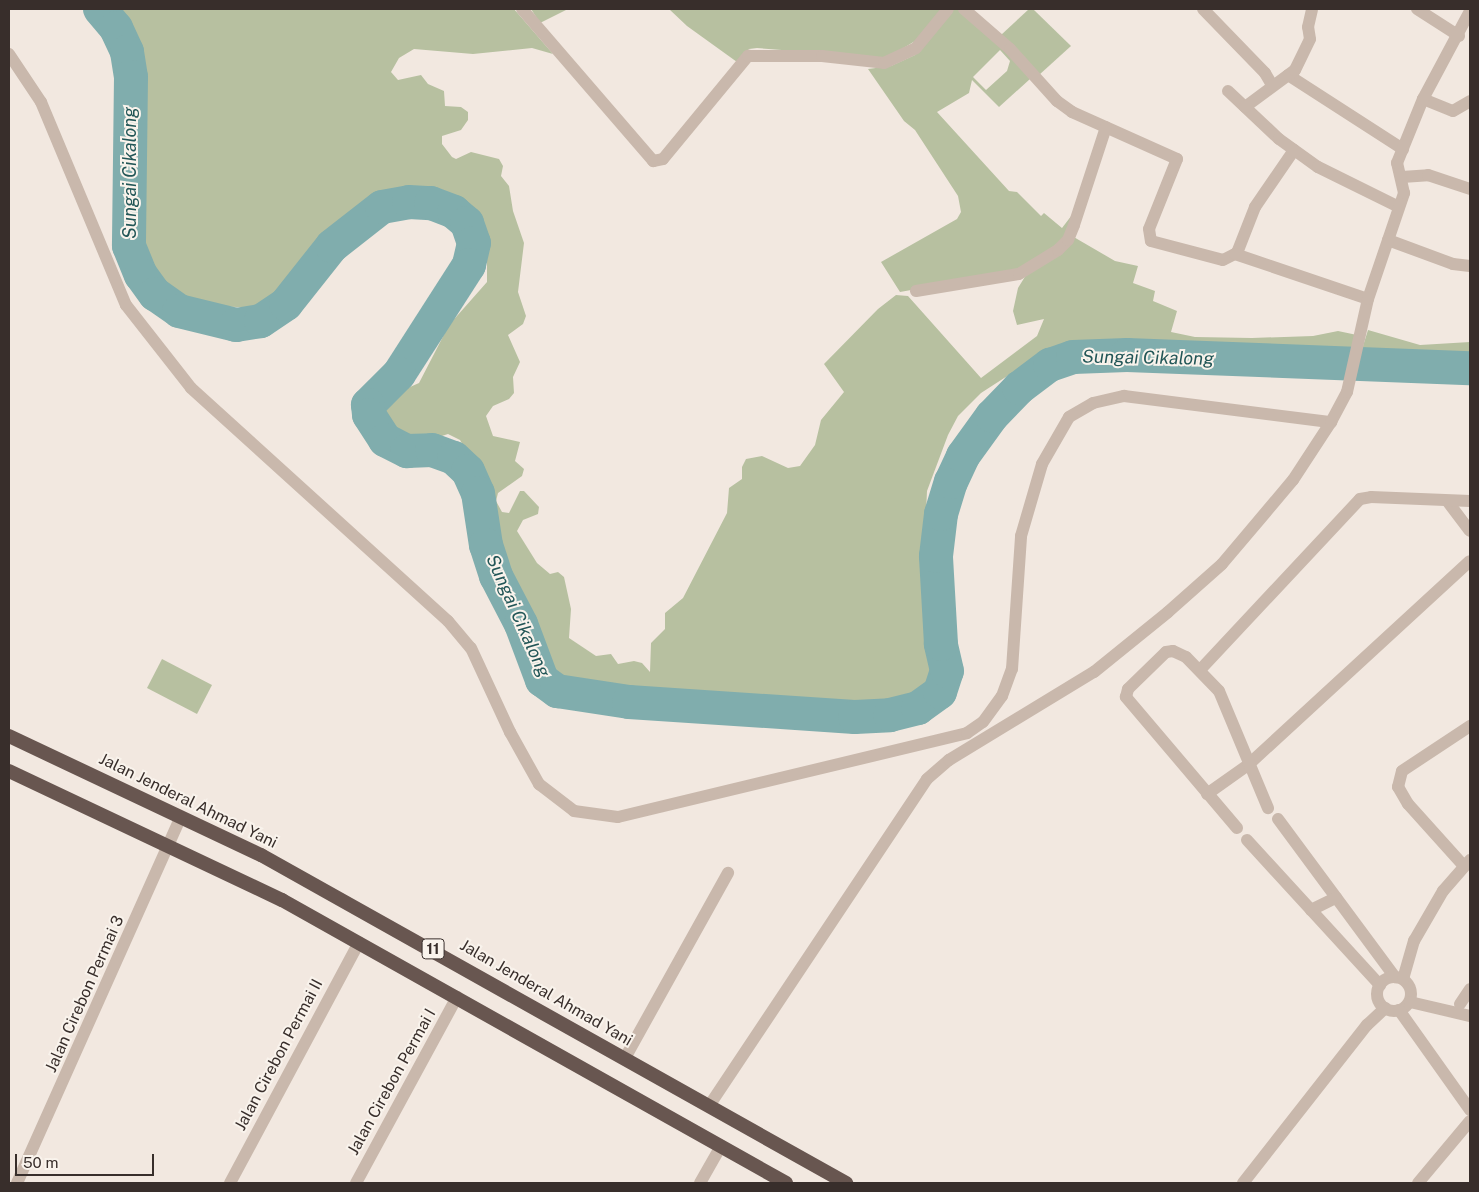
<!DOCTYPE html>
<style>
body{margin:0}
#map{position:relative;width:1479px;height:1192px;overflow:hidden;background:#f2e8e0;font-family:"Public Sans",sans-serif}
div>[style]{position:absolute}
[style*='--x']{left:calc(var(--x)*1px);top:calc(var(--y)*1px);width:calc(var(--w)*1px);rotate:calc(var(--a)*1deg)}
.green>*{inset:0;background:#b7c0a0}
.river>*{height:34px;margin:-17px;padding:0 17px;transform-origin:17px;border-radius:17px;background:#80adad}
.minor>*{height:12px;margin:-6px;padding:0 6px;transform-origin:6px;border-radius:6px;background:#c9b8ac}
.minor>.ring{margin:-6px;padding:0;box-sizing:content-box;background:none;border:12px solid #c9b8ac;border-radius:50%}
.trunk>*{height:14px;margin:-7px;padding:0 7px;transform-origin:7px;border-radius:7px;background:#685650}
span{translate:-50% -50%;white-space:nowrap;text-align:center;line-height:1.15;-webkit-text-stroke:4px #f9f3ec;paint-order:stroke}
.shield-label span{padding:1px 4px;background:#f9f3ec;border:1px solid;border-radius:4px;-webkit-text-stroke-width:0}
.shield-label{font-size:15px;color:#382e2b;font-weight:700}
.street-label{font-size:16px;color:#382e2b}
.water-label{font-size:18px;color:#225657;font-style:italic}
.frame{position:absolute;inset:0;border:10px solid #382e2b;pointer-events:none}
.scale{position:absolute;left:15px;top:1154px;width:139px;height:22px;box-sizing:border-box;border:2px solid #382e2b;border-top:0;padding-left:6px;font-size:15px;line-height:18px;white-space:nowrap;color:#382e2b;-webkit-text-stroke:4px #f9f3ec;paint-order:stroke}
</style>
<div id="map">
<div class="green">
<div style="clip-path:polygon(120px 9px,514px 9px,553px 54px,532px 48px,473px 54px,414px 49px,399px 58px,391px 72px,398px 80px,421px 75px,428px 84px,444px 91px,445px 106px,461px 107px,468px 112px,468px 120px,461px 130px,442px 136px,442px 144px,452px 157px,456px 159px,471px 152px,499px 159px,503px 166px,501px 176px,509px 186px,513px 211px,524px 243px,518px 292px,526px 316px,523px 324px,508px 335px,520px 362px,513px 377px,514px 393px,509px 399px,493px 406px,486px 416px,493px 436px,520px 442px,515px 461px,524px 469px,522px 476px,498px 493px,496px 501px,502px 512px,509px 513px,520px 491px,524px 491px,539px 507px,538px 514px,523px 520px,517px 531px,537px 563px,550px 574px,558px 572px,564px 577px,571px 609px,569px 638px,596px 656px,611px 654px,618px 664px,634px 661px,642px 663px,650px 672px,651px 643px,665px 629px,665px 613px,683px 598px,727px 513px,729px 488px,742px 479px,742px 467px,746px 459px,762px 456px,788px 468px,800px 466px,815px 445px,821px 420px,844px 392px,824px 364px,878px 309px,896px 295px,908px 296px,981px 378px,1037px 336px,1044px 319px,1017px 325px,1013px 311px,1018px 288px,1026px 275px,1072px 236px,1115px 261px,1138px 266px,1133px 283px,1155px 291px,1153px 301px,1177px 311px,1171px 332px,1195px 337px,1252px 338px,1313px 336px,1338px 331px,1357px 335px,1352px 356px,1226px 348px,1207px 352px,1114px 350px,1079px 346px,1015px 371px,981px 393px,958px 416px,948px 435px,927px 491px,924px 558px,935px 678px,926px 693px,908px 705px,826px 708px,734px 696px,671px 698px,623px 695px,568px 685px,553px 679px,545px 669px,526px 614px,502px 578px,489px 492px,460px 440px,448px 434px,420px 443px,410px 442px,393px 432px,375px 412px,376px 402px,419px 383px,449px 325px,487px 282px,487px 253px,477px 228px,452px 203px,438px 195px,411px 191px,384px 200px,361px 214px,304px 265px,275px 302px,257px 308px,217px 306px,187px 297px,165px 286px,148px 269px,139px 246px,135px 181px,143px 120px,141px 51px,131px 23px)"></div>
<div style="clip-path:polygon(531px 9px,568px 9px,540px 23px)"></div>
<div style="clip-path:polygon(669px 9px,942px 9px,920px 38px,887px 58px,757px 48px,749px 49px,737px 62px,687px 26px)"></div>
<div style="clip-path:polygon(1029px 9px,1033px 9px,1071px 46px,1039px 75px,1001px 35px)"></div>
<div style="clip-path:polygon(evenodd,952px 10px,960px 10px,1002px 46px,1030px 79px,999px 107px,972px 80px,969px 93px,937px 112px,1009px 191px,1017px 192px,1041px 216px,1044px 213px,1062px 228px,1075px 211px,1066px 237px,1022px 270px,900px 292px,881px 262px,957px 219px,961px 212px,958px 196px,915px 130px,904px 121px,868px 69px,891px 66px,915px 55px,952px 10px,1000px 50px,1010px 61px,1007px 71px,986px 90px,973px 77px,1000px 50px)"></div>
<div style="clip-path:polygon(1368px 330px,1420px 345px,1470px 342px,1470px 357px,1359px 359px)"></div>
<div style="clip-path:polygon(162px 659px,212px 685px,197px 714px,147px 688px)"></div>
</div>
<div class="river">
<div style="--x:100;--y:9;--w:25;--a:50"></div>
<div style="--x:116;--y:28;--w:26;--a:65"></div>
<div style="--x:127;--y:52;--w:25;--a:81"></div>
<div style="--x:131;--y:77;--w:169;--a:90.7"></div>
<div style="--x:129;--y:246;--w:31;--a:68"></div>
<div style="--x:141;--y:275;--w:24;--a:54"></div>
<div style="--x:155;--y:294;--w:29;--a:35"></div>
<div style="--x:179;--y:311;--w:59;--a:13.8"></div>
<div style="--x:236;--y:325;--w:25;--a:-9"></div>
<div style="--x:261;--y:321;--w:30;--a:-34"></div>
<div style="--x:286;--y:304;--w:74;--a:-51.6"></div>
<div style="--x:332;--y:246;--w:63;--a:-38"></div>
<div style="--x:382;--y:207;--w:27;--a:-10"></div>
<div style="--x:409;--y:202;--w:22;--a:3"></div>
<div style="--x:431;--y:203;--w:25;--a:21"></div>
<div style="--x:454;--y:212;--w:17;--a:40"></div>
<div style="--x:467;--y:223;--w:21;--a:71"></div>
<div style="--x:474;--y:243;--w:23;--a:103"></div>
<div style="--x:469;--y:265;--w:130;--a:122.7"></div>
<div style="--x:399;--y:374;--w:44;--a:135"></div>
<div style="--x:368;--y:405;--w:10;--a:84"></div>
<div style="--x:369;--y:415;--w:30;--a:57"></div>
<div style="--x:385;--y:440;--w:25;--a:27"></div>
<div style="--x:407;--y:451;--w:25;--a:-2"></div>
<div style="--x:432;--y:450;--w:23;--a:20"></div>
<div style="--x:454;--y:458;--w:19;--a:43"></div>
<div style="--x:468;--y:471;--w:24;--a:66"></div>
<div style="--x:478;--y:493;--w:53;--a:81.3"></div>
<div style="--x:486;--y:545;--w:33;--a:72"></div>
<div style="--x:496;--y:576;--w:54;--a:62.5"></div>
<div style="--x:521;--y:624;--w:60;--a:69.4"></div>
<div style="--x:542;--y:680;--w:19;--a:36"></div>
<div style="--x:557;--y:691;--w:73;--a:8.7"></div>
<div style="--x:629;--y:702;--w:226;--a:3.8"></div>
<div style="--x:855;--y:717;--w:35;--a:-3"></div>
<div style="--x:890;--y:715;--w:29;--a:-14"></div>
<div style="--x:918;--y:708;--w:27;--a:-36"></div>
<div style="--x:940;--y:692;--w:22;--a:-72"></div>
<div style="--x:947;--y:671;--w:28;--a:-103"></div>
<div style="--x:941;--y:644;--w:88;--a:-93.3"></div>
<div style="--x:936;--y:556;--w:42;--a:-83.2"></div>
<div style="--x:941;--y:514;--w:34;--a:-73"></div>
<div style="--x:951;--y:482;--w:29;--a:-65"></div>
<div style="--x:963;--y:456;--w:49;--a:-54.1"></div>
<div style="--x:992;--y:416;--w:39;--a:-46"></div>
<div style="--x:1019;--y:388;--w:39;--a:-37"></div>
<div style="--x:1050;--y:365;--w:24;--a:-19"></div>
<div style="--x:1073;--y:357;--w:54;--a:-2.1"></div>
<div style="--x:1127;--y:355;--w:343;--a:2.2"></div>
</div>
<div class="minor">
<div style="--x:522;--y:9;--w:201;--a:49.2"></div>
<div style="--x:653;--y:161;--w:10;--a:-11"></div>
<div style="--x:663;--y:159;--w:134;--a:-50.5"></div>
<div style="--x:748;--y:56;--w:74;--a:0"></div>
<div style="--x:822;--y:56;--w:62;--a:6.4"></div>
<div style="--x:884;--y:63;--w:35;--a:-25"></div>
<div style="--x:916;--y:48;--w:50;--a:-50.6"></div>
<div style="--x:964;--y:9;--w:61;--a:41"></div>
<div style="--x:1010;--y:49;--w:70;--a:47.9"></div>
<div style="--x:1057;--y:101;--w:19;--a:36"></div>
<div style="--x:1072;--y:112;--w:115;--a:24.1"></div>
<div style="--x:1177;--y:159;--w:75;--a:111.8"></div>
<div style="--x:1149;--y:229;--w:12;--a:81"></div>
<div style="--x:1151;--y:241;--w:74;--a:14.8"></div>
<div style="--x:1223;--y:260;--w:16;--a:-27"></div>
<div style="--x:1237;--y:253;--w:49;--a:-68.6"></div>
<div style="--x:1255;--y:207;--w:69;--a:-55.6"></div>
<div style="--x:1203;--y:9;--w:89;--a:45.9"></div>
<div style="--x:1265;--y:73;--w:14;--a:60"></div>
<div style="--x:1417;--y:9;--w:50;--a:32.7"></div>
<div style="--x:9;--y:54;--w:58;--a:56.3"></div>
<div style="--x:41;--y:102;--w:220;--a:67.3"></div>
<div style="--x:126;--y:305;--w:105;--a:51.9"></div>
<div style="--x:191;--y:388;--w:347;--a:42.2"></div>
<div style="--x:448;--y:621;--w:35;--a:50"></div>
<div style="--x:471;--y:648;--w:93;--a:65.1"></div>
<div style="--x:510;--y:732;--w:60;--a:60.9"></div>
<div style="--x:539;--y:784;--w:44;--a:37.6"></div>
<div style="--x:574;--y:811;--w:44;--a:7.8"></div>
<div style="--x:618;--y:817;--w:359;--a:-13.5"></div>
<div style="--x:967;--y:733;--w:19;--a:-35"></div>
<div style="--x:983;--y:722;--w:32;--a:-54"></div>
<div style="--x:1002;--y:696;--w:29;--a:-70"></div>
<div style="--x:1012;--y:669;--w:133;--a:-86.1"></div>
<div style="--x:1021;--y:536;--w:75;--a:-73.7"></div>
<div style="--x:1042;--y:464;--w:54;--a:-60.1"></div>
<div style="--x:1069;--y:417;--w:28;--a:-30"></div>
<div style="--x:1093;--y:403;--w:32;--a:-13"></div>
<div style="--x:1124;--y:396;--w:209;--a:7.2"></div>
<div style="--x:1288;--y:75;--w:137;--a:32.8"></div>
<div style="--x:1228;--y:91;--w:70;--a:43.3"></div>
<div style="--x:1279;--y:139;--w:48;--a:35.7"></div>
<div style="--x:1318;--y:167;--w:90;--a:26.3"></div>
<div style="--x:1423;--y:99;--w:32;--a:22"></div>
<div style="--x:1453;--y:111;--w:20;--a:-30"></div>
<div style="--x:1245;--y:107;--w:62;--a:-36.5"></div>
<div style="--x:1295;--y:70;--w:34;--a:-64"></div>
<div style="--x:1310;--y:39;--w:12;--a:-99"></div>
<div style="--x:1308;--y:27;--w:18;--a:-77"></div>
<div style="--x:1402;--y:177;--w:26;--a:-4"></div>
<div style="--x:1428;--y:175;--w:44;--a:18.4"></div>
<div style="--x:1388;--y:240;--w:69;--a:20.3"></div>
<div style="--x:1453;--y:264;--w:17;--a:7"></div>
<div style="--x:1235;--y:254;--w:140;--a:18.7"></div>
<div style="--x:916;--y:291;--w:104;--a:-9.4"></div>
<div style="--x:1019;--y:274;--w:46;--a:-31.6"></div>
<div style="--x:1058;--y:250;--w:14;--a:-45"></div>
<div style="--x:1068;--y:240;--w:16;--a:-68"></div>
<div style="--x:1074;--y:225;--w:103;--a:-71.9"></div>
<div style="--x:1448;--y:502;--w:36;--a:53"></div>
<div style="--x:1200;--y:670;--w:234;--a:-46.9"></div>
<div style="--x:1360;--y:499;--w:11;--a:-10"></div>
<div style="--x:1371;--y:497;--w:99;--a:2.3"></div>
<div style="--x:1207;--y:794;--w:50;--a:-35.3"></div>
<div style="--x:1248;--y:765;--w:301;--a:-42.6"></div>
<div style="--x:1278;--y:819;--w:197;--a:53.5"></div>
<div style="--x:1237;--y:828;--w:172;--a:-130.3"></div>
<div style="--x:1126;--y:697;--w:8;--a:-76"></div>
<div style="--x:1128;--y:689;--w:53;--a:-44.2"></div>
<div style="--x:1166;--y:652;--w:7;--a:-8"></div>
<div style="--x:1173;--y:651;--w:14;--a:25"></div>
<div style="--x:1186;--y:657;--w:47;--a:45.9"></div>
<div style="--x:1219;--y:691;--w:127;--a:67.3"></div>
<div style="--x:1247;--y:840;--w:197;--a:47.5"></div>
<div style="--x:1463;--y:865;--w:82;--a:-132"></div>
<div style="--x:1408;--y:804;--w:20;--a:-120"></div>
<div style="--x:1398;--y:787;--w:16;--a:-76"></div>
<div style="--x:1402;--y:771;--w:82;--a:-33.5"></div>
<div style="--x:1311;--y:910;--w:28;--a:-26"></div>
<div class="ring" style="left:1377px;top:977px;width:22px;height:22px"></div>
<div style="--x:1403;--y:979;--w:40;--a:-74"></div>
<div style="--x:1414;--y:941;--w:58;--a:-59.9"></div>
<div style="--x:1443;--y:891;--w:41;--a:-48.9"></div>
<div style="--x:1410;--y:1002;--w:62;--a:13.1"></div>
<div style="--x:1460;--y:1004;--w:18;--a:-56"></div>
<div style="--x:1399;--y:1010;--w:123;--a:54.6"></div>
<div style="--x:625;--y:1058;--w:212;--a:-60.9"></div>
<div style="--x:709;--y:1106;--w:393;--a:-56.3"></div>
<div style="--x:927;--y:779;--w:29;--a:-41"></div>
<div style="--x:949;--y:760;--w:170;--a:-31.3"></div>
<div style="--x:1094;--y:672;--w:95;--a:-39"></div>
<div style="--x:1168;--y:612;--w:72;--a:-41.6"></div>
<div style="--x:1222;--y:564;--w:110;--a:-49.8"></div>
<div style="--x:1293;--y:480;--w:69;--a:-56.8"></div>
<div style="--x:1331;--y:422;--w:34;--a:-62"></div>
<div style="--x:1347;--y:392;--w:95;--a:-77.3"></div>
<div style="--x:1368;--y:299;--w:112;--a:-71.2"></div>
<div style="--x:1404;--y:193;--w:31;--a:-103"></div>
<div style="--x:1397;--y:163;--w:69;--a:-67.9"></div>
<div style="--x:1423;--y:99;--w:100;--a:-61.9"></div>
<div style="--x:17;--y:1183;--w:401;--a:-65.9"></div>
<div style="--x:230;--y:1183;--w:273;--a:-61.8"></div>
<div style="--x:356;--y:1183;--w:212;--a:-61.5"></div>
<div style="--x:700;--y:1183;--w:43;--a:-60.4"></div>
<div style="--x:1243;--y:1183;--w:201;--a:-51.9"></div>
<div style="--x:1367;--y:1025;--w:25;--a:-43"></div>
<div style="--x:1418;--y:1183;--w:81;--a:-50"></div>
</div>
<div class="trunk">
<div style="--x:9;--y:736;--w:279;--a:25.3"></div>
<div style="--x:261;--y:855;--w:671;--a:29.28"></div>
<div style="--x:9;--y:771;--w:302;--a:25.3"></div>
<div style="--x:282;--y:900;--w:578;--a:29.31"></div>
</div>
<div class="shield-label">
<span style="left:433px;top:949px">11</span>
</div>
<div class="street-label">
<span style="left:188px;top:801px;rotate:26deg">Jalan Jenderal Ahmad Yani</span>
<span style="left:546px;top:993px;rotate:30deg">Jalan Jenderal Ahmad Yani</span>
<span style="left:85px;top:994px;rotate:-66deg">Jalan Cirebon Permai 3</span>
<span style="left:279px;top:1055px;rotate:-62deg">Jalan Cirebon Permai II</span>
<span style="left:392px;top:1082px;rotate:-61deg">Jalan Cirebon Permai I</span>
</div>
<div class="water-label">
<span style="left:130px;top:173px;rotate:-90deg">Sungai Cikalong</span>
<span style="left:1148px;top:358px;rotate:1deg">Sungai Cikalong</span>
<span style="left:518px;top:616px;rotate:66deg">Sungai Cikalong</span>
</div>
<div class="frame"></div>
<div class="scale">50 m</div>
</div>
